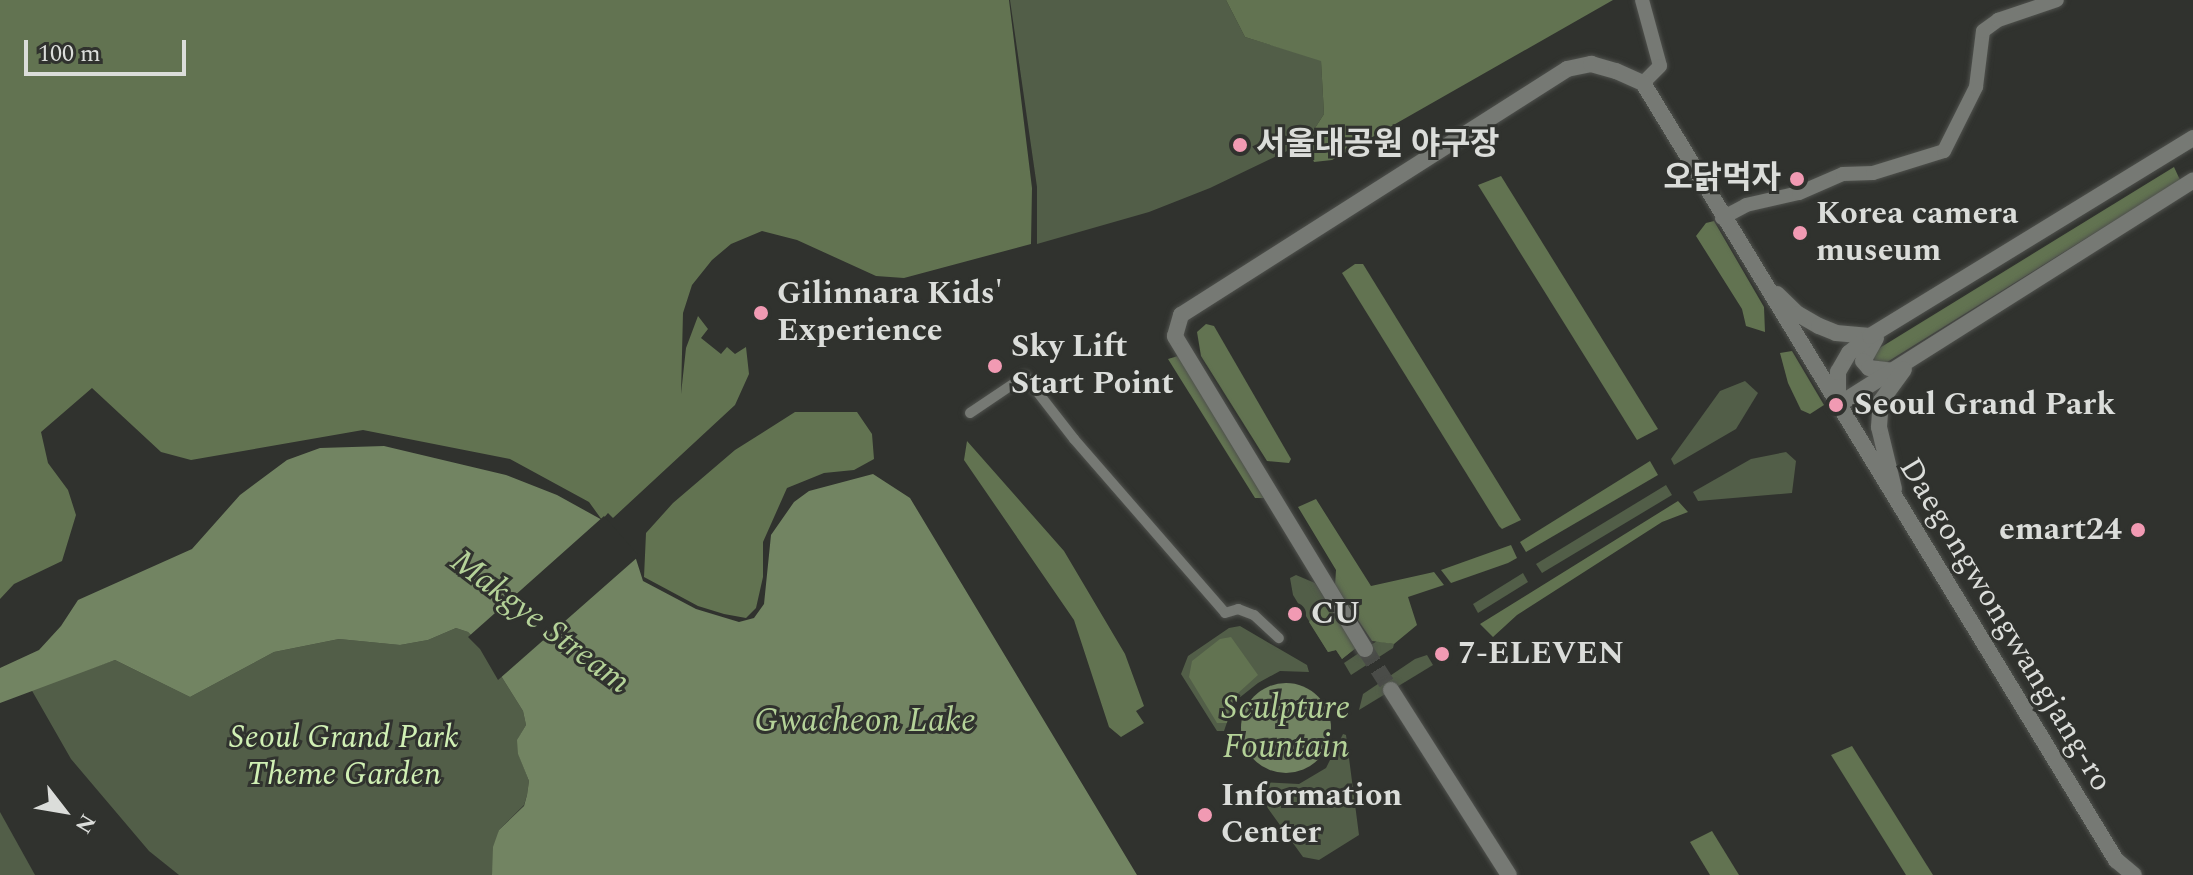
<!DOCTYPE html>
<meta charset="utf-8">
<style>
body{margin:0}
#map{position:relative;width:2193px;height:875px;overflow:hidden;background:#30322e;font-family:Spectral,"Noto Sans KR",serif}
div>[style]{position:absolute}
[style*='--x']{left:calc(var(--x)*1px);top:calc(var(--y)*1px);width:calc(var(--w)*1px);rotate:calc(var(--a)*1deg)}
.green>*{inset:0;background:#525e48}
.forest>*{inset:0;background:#627351}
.water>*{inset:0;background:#728462}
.round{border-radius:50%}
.pier>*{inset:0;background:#30322e}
.tertiary-tunnel>*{height:16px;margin-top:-8px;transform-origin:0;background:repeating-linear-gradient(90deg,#4a4c48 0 16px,transparent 0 24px)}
.roads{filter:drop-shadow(0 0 2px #4f514d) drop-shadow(0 0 2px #4f514d)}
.pedestrian>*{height:10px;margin:-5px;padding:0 5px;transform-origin:5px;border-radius:5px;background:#767974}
.minor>*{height:14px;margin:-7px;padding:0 7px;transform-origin:7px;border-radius:7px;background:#767974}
.tertiary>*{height:16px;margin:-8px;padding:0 8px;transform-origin:8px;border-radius:8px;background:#767974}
.dots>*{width:22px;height:22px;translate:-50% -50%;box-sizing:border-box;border:4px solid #30322e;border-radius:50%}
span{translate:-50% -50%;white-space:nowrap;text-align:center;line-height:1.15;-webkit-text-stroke:6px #30322e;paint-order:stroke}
.poi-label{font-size:32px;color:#dbddda;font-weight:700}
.left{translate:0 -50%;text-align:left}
.right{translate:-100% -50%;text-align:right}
.street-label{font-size:32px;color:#dbddda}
.park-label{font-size:32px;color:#d0f0b4;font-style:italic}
.water-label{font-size:34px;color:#b4d298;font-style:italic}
.north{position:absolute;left:24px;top:771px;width:80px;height:80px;-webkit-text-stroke:6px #30322e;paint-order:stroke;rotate:121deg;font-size:22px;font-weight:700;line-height:32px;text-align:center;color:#dbddda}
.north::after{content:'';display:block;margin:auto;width:28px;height:36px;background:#dbddda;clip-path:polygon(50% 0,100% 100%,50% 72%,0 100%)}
.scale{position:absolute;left:24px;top:40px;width:162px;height:36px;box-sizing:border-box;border:4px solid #dbddda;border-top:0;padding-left:10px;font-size:24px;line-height:28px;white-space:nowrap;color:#dbddda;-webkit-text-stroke:6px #30322e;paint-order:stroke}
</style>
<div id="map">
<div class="green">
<div style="clip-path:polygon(1010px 0,1226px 0,1245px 37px,1321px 60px,1324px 114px,1306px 142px,1210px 188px,1149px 212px,1037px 244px,1037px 187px)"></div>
<div style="clip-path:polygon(1745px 381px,1758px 393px,1736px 429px,1674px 465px,1671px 459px,1720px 391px)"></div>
<div style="clip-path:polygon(1786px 452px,1796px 461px,1792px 493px,1698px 501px,1693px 492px,1751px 459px)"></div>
<div style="clip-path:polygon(1666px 485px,1672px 495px,1542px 573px,1536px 564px)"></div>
<div style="clip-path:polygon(1523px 573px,1528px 582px,1478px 613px,1473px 604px)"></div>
<div style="clip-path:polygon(1296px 575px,1315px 583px,1357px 647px,1342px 659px,1336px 650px,1328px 652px,1293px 595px,1290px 578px)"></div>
<div style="clip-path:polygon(1240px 626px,1307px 665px,1309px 672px,1280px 671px,1258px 683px,1234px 702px,1224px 731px,1217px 731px,1181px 674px,1188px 656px,1229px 628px)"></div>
<div style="clip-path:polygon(456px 628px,468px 632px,483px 647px,523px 711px,526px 725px,518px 739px,518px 753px,529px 781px,527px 795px,524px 805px,499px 830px,492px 875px,179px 875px,149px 851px,71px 759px,31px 689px,115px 660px,190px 697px,274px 652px,339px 639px,400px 645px,428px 640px)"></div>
<div style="clip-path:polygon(1377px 641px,1394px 644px,1393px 648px,1351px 675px,1344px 663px)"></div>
<div style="clip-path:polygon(1427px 655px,1433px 665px,1359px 710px,1363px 694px,1415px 659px)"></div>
<div style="clip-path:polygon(1343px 734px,1346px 735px,1359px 835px,1319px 860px,1303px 857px,1254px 789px,1258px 782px,1299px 784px,1326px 768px)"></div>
<div style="clip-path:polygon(0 812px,35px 875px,0 875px)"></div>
</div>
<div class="forest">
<div style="clip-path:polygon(0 0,1009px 0,1032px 188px,1031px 244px,904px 278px,876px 276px,797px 240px,762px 231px,731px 244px,712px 260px,692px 285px,683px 313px,681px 394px,686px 348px,698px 316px,708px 329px,701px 338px,721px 354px,727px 347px,735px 354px,746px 347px,749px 374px,735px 405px,613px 518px,608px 513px,602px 520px,589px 502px,510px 459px,363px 430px,191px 460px,161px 452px,92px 388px,41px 432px,48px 463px,68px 490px,76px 515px,62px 561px,14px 584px,0 599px)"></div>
<div style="clip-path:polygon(1226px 0,1613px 0,1332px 160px,1314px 162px,1306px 142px,1324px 114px,1321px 61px,1245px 37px)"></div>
<div style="clip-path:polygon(2174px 167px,2180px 180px,1884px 364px,1876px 362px,1873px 356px,1878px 349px)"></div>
<div style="clip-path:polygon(1501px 176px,1658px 429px,1637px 440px,1478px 185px)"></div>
<div style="clip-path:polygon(1714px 221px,1764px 307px,1765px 332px,1746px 326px,1742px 309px,1696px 236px,1706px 223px)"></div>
<div style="clip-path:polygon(1355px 264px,1363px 264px,1521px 520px,1502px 529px,1499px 526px,1342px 273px)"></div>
<div style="clip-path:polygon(1206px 324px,1214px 326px,1291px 459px,1289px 463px,1267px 461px,1201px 356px,1197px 332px)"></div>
<div style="clip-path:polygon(1792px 351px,1824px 405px,1810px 414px,1801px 410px,1788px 383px,1780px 353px)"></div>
<div style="clip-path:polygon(1178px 356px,1267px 498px,1255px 498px,1168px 359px)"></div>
<div style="clip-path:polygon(795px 412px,857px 412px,872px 434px,874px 459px,854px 470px,824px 473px,787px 488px,763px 542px,763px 577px,756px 608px,746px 618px,724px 614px,698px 606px,644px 577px,646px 533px,673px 503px,735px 450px)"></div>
<div style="clip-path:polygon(967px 441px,1064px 551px,1125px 654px,1144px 706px,1136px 711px,1144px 723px,1121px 737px,1109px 727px,1074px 620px,964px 460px)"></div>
<div style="clip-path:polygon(1650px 461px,1658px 475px,1526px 552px,1520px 542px)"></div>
<div style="clip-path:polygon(1316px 499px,1371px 586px,1434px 572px,1444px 585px,1408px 597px,1417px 625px,1394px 644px,1372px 641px,1335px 585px,1336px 570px,1298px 507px)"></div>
<div style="clip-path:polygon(1678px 501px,1688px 512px,1662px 522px,1517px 615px,1493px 637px,1480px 624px)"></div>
<div style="clip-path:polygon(1511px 545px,1517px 558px,1508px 563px,1451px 583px,1441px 570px)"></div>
<div style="clip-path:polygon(1328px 602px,1357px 647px,1342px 659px,1336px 650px,1328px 652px,1309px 622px)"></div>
<div style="clip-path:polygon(1231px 637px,1258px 675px,1237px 694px,1229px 707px,1227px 723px,1217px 723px,1189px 677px,1192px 661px,1220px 639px)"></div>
<div style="clip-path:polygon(1852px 746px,1933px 875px,1906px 875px,1831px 755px)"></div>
<div style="clip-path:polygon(1712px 831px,1739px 875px,1710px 875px,1690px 842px)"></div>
</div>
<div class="water">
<div style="clip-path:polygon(384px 446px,506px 475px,557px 495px,604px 521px,636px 559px,643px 581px,696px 609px,739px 622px,754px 618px,764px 604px,771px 535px,794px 502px,809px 491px,873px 474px,910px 498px,1137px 875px,492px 875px,493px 847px,499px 830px,524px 806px,527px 795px,529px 781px,518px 754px,517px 740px,526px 725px,523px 711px,483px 647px,468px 632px,456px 628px,428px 640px,400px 645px,339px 639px,274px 652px,190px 697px,115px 660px,0 703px,0 668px,39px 650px,61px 626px,78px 600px,192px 549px,240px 495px,287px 460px,320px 448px)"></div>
<div class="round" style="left:1241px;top:683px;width:90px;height:90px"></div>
</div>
<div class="pier">
<div style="clip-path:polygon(604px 516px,639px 556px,498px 680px,480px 649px,468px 637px)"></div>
</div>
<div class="tertiary-tunnel">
<div style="--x:1365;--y:649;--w:49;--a:57.6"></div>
</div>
<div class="roads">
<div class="pedestrian">
<div style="--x:970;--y:413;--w:66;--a:-33.9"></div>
<div style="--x:1025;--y:376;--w:80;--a:52.1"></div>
<div style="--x:1074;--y:439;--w:230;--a:49"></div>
<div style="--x:1225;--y:613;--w:14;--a:-17"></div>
<div style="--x:1238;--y:609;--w:17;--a:21"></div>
<div style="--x:1254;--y:615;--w:34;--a:43"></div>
</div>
<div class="minor">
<div style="--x:1642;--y:0;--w:68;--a:74.7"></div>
<div style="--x:1660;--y:66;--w:24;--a:135"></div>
<div style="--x:1722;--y:218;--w:27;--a:-28"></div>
<div style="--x:1746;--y:205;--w:54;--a:-12.8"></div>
<div style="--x:1799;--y:193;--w:48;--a:-23.4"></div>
<div style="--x:1843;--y:174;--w:30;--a:-2"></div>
<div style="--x:1873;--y:173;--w:74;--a:-17.2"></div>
<div style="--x:1944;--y:151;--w:72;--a:-63.4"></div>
<div style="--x:1976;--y:87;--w:56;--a:-82.9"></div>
<div style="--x:1983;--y:31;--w:19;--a:-36"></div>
<div style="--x:1998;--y:20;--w:62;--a:-18.7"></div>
</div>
<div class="tertiary">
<div style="--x:1777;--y:294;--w:29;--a:44"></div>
<div style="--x:1798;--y:314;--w:24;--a:30"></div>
<div style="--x:1819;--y:326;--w:18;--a:22"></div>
<div style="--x:1836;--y:333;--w:34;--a:5"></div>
<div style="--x:1876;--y:338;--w:26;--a:119"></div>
<div style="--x:1863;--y:361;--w:9;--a:49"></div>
<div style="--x:1869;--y:368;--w:25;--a:7"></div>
<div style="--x:1838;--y:403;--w:31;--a:-90"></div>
<div style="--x:1838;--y:372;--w:22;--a:-60"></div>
<div style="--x:1849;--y:353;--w:27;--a:-39"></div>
<div style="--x:1870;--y:336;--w:379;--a:-31.5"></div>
<div style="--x:1838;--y:405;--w:420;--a:-32.3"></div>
<div style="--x:1894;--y:489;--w:64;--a:-103.6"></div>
<div style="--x:1879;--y:427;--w:26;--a:-86"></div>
<div style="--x:1881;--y:401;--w:39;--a:-54"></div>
<div style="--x:1365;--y:649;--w:366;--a:-121.3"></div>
<div style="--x:1175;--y:336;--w:22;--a:-74"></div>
<div style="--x:1181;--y:315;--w:458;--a:-32.5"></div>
<div style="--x:1567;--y:69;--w:25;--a:-12"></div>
<div style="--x:1591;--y:64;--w:26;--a:16"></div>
<div style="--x:1616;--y:71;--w:30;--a:24"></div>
<div style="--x:1643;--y:83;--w:910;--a:58.67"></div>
<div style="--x:2116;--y:860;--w:23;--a:40"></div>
<div style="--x:1391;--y:690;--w:219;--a:57.5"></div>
</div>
</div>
<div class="dots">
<div style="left:1240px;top:145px;background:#f19ab3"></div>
<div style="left:1797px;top:179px;background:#f19ab3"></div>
<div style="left:1800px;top:233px;background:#f19ab3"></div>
<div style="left:761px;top:313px;background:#f19ab3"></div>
<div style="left:995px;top:366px;background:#f19ab3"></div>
<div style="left:1836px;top:405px;background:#f19ab3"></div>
<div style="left:2138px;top:530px;background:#f19ab3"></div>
<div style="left:1295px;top:614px;background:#f19ab3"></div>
<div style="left:1442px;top:654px;background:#f19ab3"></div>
<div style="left:1205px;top:815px;background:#f19ab3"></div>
</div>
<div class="poi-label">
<span class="left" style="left:1256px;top:145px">서울대공원 야구장</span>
<span class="right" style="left:1781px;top:179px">오닭먹자</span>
<span class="left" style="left:1816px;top:233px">Korea camera<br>museum</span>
<span class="left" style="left:777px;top:313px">Gilinnara Kids'<br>Experience</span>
<span class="left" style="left:1011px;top:366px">Sky Lift<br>Start Point</span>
<span class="left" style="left:1854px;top:405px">Seoul Grand Park</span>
<span class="right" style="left:2122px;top:530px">emart24</span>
<span class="left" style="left:1311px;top:614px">CU</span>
<span class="left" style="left:1458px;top:654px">7-ELEVEN</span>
<span class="left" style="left:1221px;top:815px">Information<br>Center</span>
</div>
<div class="street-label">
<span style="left:2005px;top:625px;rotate:59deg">Daegongwongwangjang-ro</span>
</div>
<div class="park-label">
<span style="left:344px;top:757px">Seoul Grand Park<br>Theme Garden</span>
</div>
<div class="water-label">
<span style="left:540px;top:622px;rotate:37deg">Makgye Stream</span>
<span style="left:1286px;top:728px">Sculpture<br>Fountain</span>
<span style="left:865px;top:722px">Gwacheon Lake</span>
</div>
<div class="north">N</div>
<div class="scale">100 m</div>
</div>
